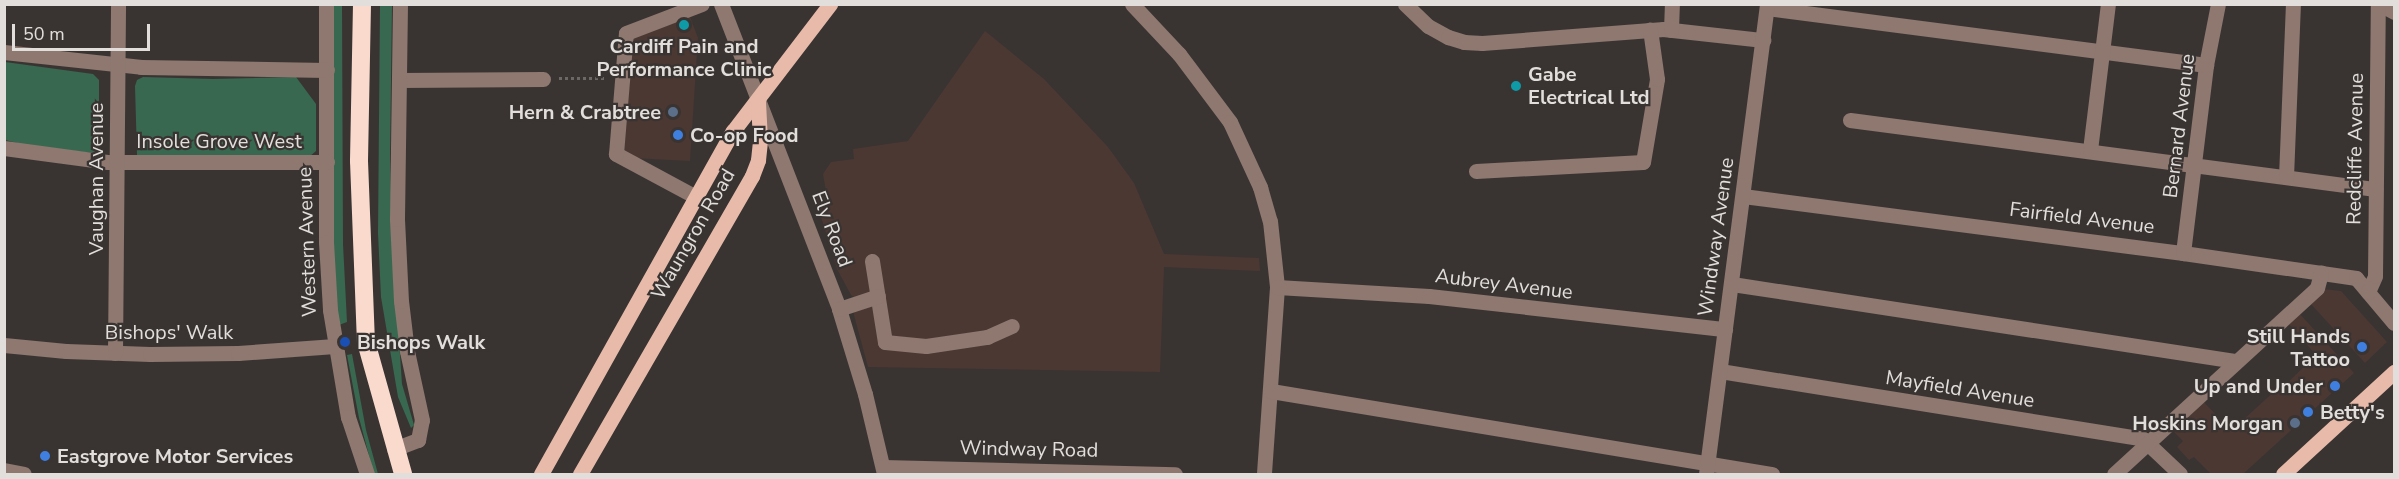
<!DOCTYPE html>
<style>
body{margin:0}
#map{position:relative;width:2399px;height:479px;overflow:hidden;background:#393432;font-family:"Nunito Sans",sans-serif}
div>[style]{position:absolute}
[style*='--x']{left:calc(var(--x)*1px);top:calc(var(--y)*1px);width:calc(var(--w)*1px);rotate:calc(var(--a)*1deg)}
.commercial>*{inset:0;background:#4b3832}
.green>*{inset:0;background:#38684f}
.path>*{height:3px;margin-top:-1.5px;transform-origin:0;background:repeating-linear-gradient(90deg,#6c6866 0 3px,transparent 0 6px)}
.minor>*{height:15px;margin:-7.5px;padding:0 7.5px;transform-origin:7.5px;border-radius:7.5px;background:#8e7870}
.major>*{height:15px;margin:-7.5px;padding:0 7.5px;transform-origin:7.5px;border-radius:7.5px;background:#e7baa9}
.highway>*{height:18px;margin:-9px;padding:0 9px;transform-origin:9px;border-radius:9px;background:#fadacd}
.dots>*{width:16px;height:16px;translate:-50% -50%;box-sizing:border-box;border:3px solid #393432;border-radius:50%}
span{translate:-50% -50%;white-space:nowrap;text-align:center;line-height:1.15;-webkit-text-stroke:4.5px #393432;paint-order:stroke}
.poi-label{font-size:20px;color:#e1dedc;font-weight:700}
.left{translate:0 -50%;text-align:left}
.right{translate:-100% -50%;text-align:right}
.street-label{font-size:20px;color:#e1dedc}
.frame{position:absolute;inset:0;border:6px solid #e1dedc;pointer-events:none}
.scale{position:absolute;left:12px;top:24px;width:138px;height:27px;box-sizing:border-box;border:3px solid #e1dedc;border-top:0;padding-left:8px;font-size:18px;line-height:21px;white-space:nowrap;color:#e1dedc;-webkit-text-stroke:4px #393432;paint-order:stroke}
</style>
<div id="map">
<div class="commercial">
<div style="clip-path:polygon(689px 14px,698px 38px,690px 161px,632px 158px,624px 154px,633px 36px)"></div>
<div style="clip-path:polygon(985px 31px,1044px 79px,1108px 147px,1134px 183px,1164px 254px,1259px 258px,1260px 271px,1164px 267px,1160px 372px,868px 367px,854px 315px,855px 298px,851px 295px,837px 269px,814px 194px,826px 191px,823px 174px,831px 162px,854px 159px,853px 149px,908px 141px)"></div>
<div style="clip-path:polygon(2323px 289px,2341px 291px,2387px 342px,2365px 363px,2309px 302px)"></div>
<div style="clip-path:polygon(2298px 312px,2354px 373px,2243px 474px,2211px 474px,2194px 457px,2189px 460px,2177px 447px,2183px 441px,2171px 429px,2202px 400px,2231px 431px,2278px 388px,2280px 390px,2316px 355px,2287px 322px)"></div>
</div>
<div class="green">
<div style="clip-path:polygon(333px 5px,342px 5px,343px 244px,347px 322px,339px 325px,333px 283px)"></div>
<div style="clip-path:polygon(380px 5px,392px 5px,390px 158px,393px 253px,402px 384px,414px 425px,411px 428px,398px 397px,381px 297px,378px 233px)"></div>
<div style="clip-path:polygon(5px 62px,93px 74px,99px 80px,99px 146px,95px 153px,38px 148px,5px 140px)"></div>
<div style="clip-path:polygon(143px 77px,213px 79px,296px 77px,316px 104px,316px 151px,309px 157px,137px 155px,135px 86px,137px 80px)"></div>
<div style="clip-path:polygon(352px 354px,366px 430px,378px 474px,374px 474px,359px 418px,347px 355px)"></div>
</div>
<div class="path">
<div style="--x:559;--y:78;--w:47;--a:0"></div>
</div>
<div class="minor">
<div style="--x:326;--y:4;--w:238;--a:90"></div>
<div style="--x:326;--y:242;--w:68;--a:86.6"></div>
<div style="--x:330;--y:310;--w:109;--a:80.5"></div>
<div style="--x:348;--y:417;--w:60;--a:71.6"></div>
<div style="--x:721;--y:4;--w:327;--a:68.8"></div>
<div style="--x:839;--y:309;--w:89;--a:73"></div>
<div style="--x:865;--y:394;--w:82;--a:76.6"></div>
<div style="--x:1132;--y:4;--w:69;--a:46.8"></div>
<div style="--x:1179;--y:54;--w:85;--a:53.1"></div>
<div style="--x:1230;--y:122;--w:72;--a:65.2"></div>
<div style="--x:1260;--y:187;--w:35;--a:74"></div>
<div style="--x:1270;--y:221;--w:66;--a:83.9"></div>
<div style="--x:1277;--y:287;--w:187;--a:94"></div>
<div style="--x:1405;--y:4;--w:32;--a:44"></div>
<div style="--x:1428;--y:26;--w:23;--a:29"></div>
<div style="--x:1448;--y:37;--w:17;--a:17"></div>
<div style="--x:1464;--y:42;--w:18;--a:3"></div>
<div style="--x:1482;--y:43;--w:182;--a:-4.4"></div>
<div style="--x:1663;--y:29;--w:101;--a:6.3"></div>
<div style="--x:2379;--y:4;--w:17;--a:28"></div>
<div style="--x:1767;--y:8;--w:443;--a:7.4"></div>
<div style="--x:1671;--y:30;--w:26;--a:-88"></div>
<div style="--x:4;--y:52;--w:138;--a:6.2"></div>
<div style="--x:141;--y:67;--w:186;--a:0.9"></div>
<div style="--x:399;--y:80;--w:144;--a:-0.4"></div>
<div style="--x:1850;--y:120;--w:530;--a:7.49"></div>
<div style="--x:4;--y:148;--w:104;--a:7.7"></div>
<div style="--x:107;--y:162;--w:220;--a:0"></div>
<div style="--x:2090;--y:150;--w:147;--a:-83"></div>
<div style="--x:1476;--y:171;--w:167;--a:-3.1"></div>
<div style="--x:1643;--y:162;--w:84;--a:-80.4"></div>
<div style="--x:1657;--y:79;--w:50;--a:-98"></div>
<div style="--x:2286;--y:177;--w:173;--a:-87.7"></div>
<div style="--x:1743;--y:196;--w:444;--a:7.4"></div>
<div style="--x:2183;--y:253;--w:175;--a:8.2"></div>
<div style="--x:2356;--y:278;--w:59;--a:49.8"></div>
<div style="--x:696;--y:197;--w:91;--a:-151.7"></div>
<div style="--x:616;--y:154;--w:121;--a:-85.3"></div>
<div style="--x:626;--y:33;--w:81;--a:-20.9"></div>
<div style="--x:2183;--y:253;--w:189;--a:-83"></div>
<div style="--x:2206;--y:65;--w:62;--a:-78.9"></div>
<div style="--x:872;--y:261;--w:82;--a:80.9"></div>
<div style="--x:885;--y:342;--w:41;--a:5.6"></div>
<div style="--x:926;--y:346;--w:62;--a:-8.4"></div>
<div style="--x:987;--y:337;--w:27;--a:-24"></div>
<div style="--x:1732;--y:284;--w:510;--a:8.69"></div>
<div style="--x:1277;--y:287;--w:152;--a:3.4"></div>
<div style="--x:1429;--y:296;--w:298;--a:6.4"></div>
<div style="--x:2368;--y:292;--w:17;--a:-66"></div>
<div style="--x:2375;--y:276;--w:272;--a:-89.4"></div>
<div style="--x:839;--y:309;--w:41;--a:-18.4"></div>
<div style="--x:4;--y:345;--w:62;--a:5.5"></div>
<div style="--x:66;--y:351;--w:84;--a:2"></div>
<div style="--x:150;--y:354;--w:88;--a:-0.7"></div>
<div style="--x:238;--y:353;--w:97;--a:-4.1"></div>
<div style="--x:115;--y:353;--w:349;--a:-89.5"></div>
<div style="--x:1720;--y:371;--w:428;--a:9.1"></div>
<div style="--x:2143;--y:439;--w:51;--a:43.4"></div>
<div style="--x:1271;--y:391;--w:508;--a:9.41"></div>
<div style="--x:394;--y:449;--w:26;--a:-21"></div>
<div style="--x:418;--y:440;--w:20;--a:-79"></div>
<div style="--x:422;--y:420;--w:71;--a:-102.3"></div>
<div style="--x:407;--y:351;--w:50;--a:-96.8"></div>
<div style="--x:401;--y:301;--w:82;--a:-92.8"></div>
<div style="--x:397;--y:219;--w:215;--a:-89.2"></div>
<div style="--x:883;--y:467;--w:292;--a:1.4"></div>
<div style="--x:4;--y:470;--w:20;--a:11"></div>
<div style="--x:1706;--y:474;--w:474;--a:-82.6"></div>
<div style="--x:2114;--y:474;--w:275;--a:-42.5"></div>
<div style="--x:2317;--y:288;--w:16;--a:-75"></div>
</div>
<div class="major">
<div style="--x:541;--y:474;--w:393;--a:-60.8"></div>
<div style="--x:733;--y:131;--w:160;--a:-52.6"></div>
<div style="--x:580;--y:474;--w:344;--a:-60"></div>
<div style="--x:752;--y:176;--w:17;--a:-69"></div>
<div style="--x:758;--y:160;--w:20;--a:-84"></div>
<div style="--x:760;--y:140;--w:39;--a:-93"></div>
<div style="--x:2283;--y:474;--w:151;--a:-42.6"></div>
</div>
<div class="highway">
<div style="--x:362;--y:4;--w:157;--a:91.1"></div>
<div style="--x:359;--y:161;--w:181;--a:87.8"></div>
<div style="--x:366;--y:342;--w:137;--a:74.3"></div>
</div>
<div class="dots">
<div style="left:684px;top:25px;background:#0f9aa8"></div>
<div style="left:1516px;top:86px;background:#0f9aa8"></div>
<div style="left:673px;top:112px;background:#5c6f8a"></div>
<div style="left:678px;top:135px;background:#3f7fe0"></div>
<div style="left:345px;top:342px;background:#1a4fb4"></div>
<div style="left:2362px;top:347px;background:#3f7fe0"></div>
<div style="left:2335px;top:386px;background:#3f7fe0"></div>
<div style="left:2308px;top:412px;background:#3f7fe0"></div>
<div style="left:2295px;top:423px;background:#5c6f8a"></div>
<div style="left:45px;top:456px;background:#3f7fe0"></div>
</div>
<div class="poi-label">
<span style="left:684px;top:58px">Cardiff Pain and<br>Performance Clinic</span>
<span class="left" style="left:1528px;top:86px">Gabe<br>Electrical Ltd</span>
<span class="right" style="left:661px;top:112px">Hern &amp; Crabtree</span>
<span class="left" style="left:690px;top:135px">Co-op Food</span>
<span class="right" style="left:2350px;top:348px">Still Hands<br>Tattoo</span>
<span class="left" style="left:357px;top:342px">Bishops Walk</span>
<span class="right" style="left:2323px;top:386px">Up and Under</span>
<span class="left" style="left:2320px;top:412px">Betty's</span>
<span class="right" style="left:2283px;top:423px">Hoskins Morgan</span>
<span class="left" style="left:57px;top:456px">Eastgrove Motor Services</span>
</div>
<div class="street-label">
<span style="left:2179px;top:126px;rotate:-83deg">Bernard Avenue</span>
<span style="left:219px;top:141px">Insole Grove West</span>
<span style="left:2355px;top:149px;rotate:-89deg">Redcliffe Avenue</span>
<span style="left:96px;top:179px;rotate:-90deg">Vaughan Avenue</span>
<span style="left:2082px;top:218px;rotate:7deg">Fairfield Avenue</span>
<span style="left:832px;top:229px;rotate:69deg">Ely Road</span>
<span style="left:693px;top:234px;rotate:-60deg">Waungron Road</span>
<span style="left:1716px;top:237px;rotate:-82deg">Windway Avenue</span>
<span style="left:307px;top:242px;rotate:-92deg">Western Avenue</span>
<span style="left:1504px;top:284px;rotate:7deg">Aubrey Avenue</span>
<span style="left:169px;top:332px">Bishops' Walk</span>
<span style="left:1960px;top:389px;rotate:9deg">Mayfield Avenue</span>
<span style="left:1029px;top:449px;rotate:1deg">Windway Road</span>
</div>
<div class="frame"></div>
<div class="scale">50 m</div>
</div>
